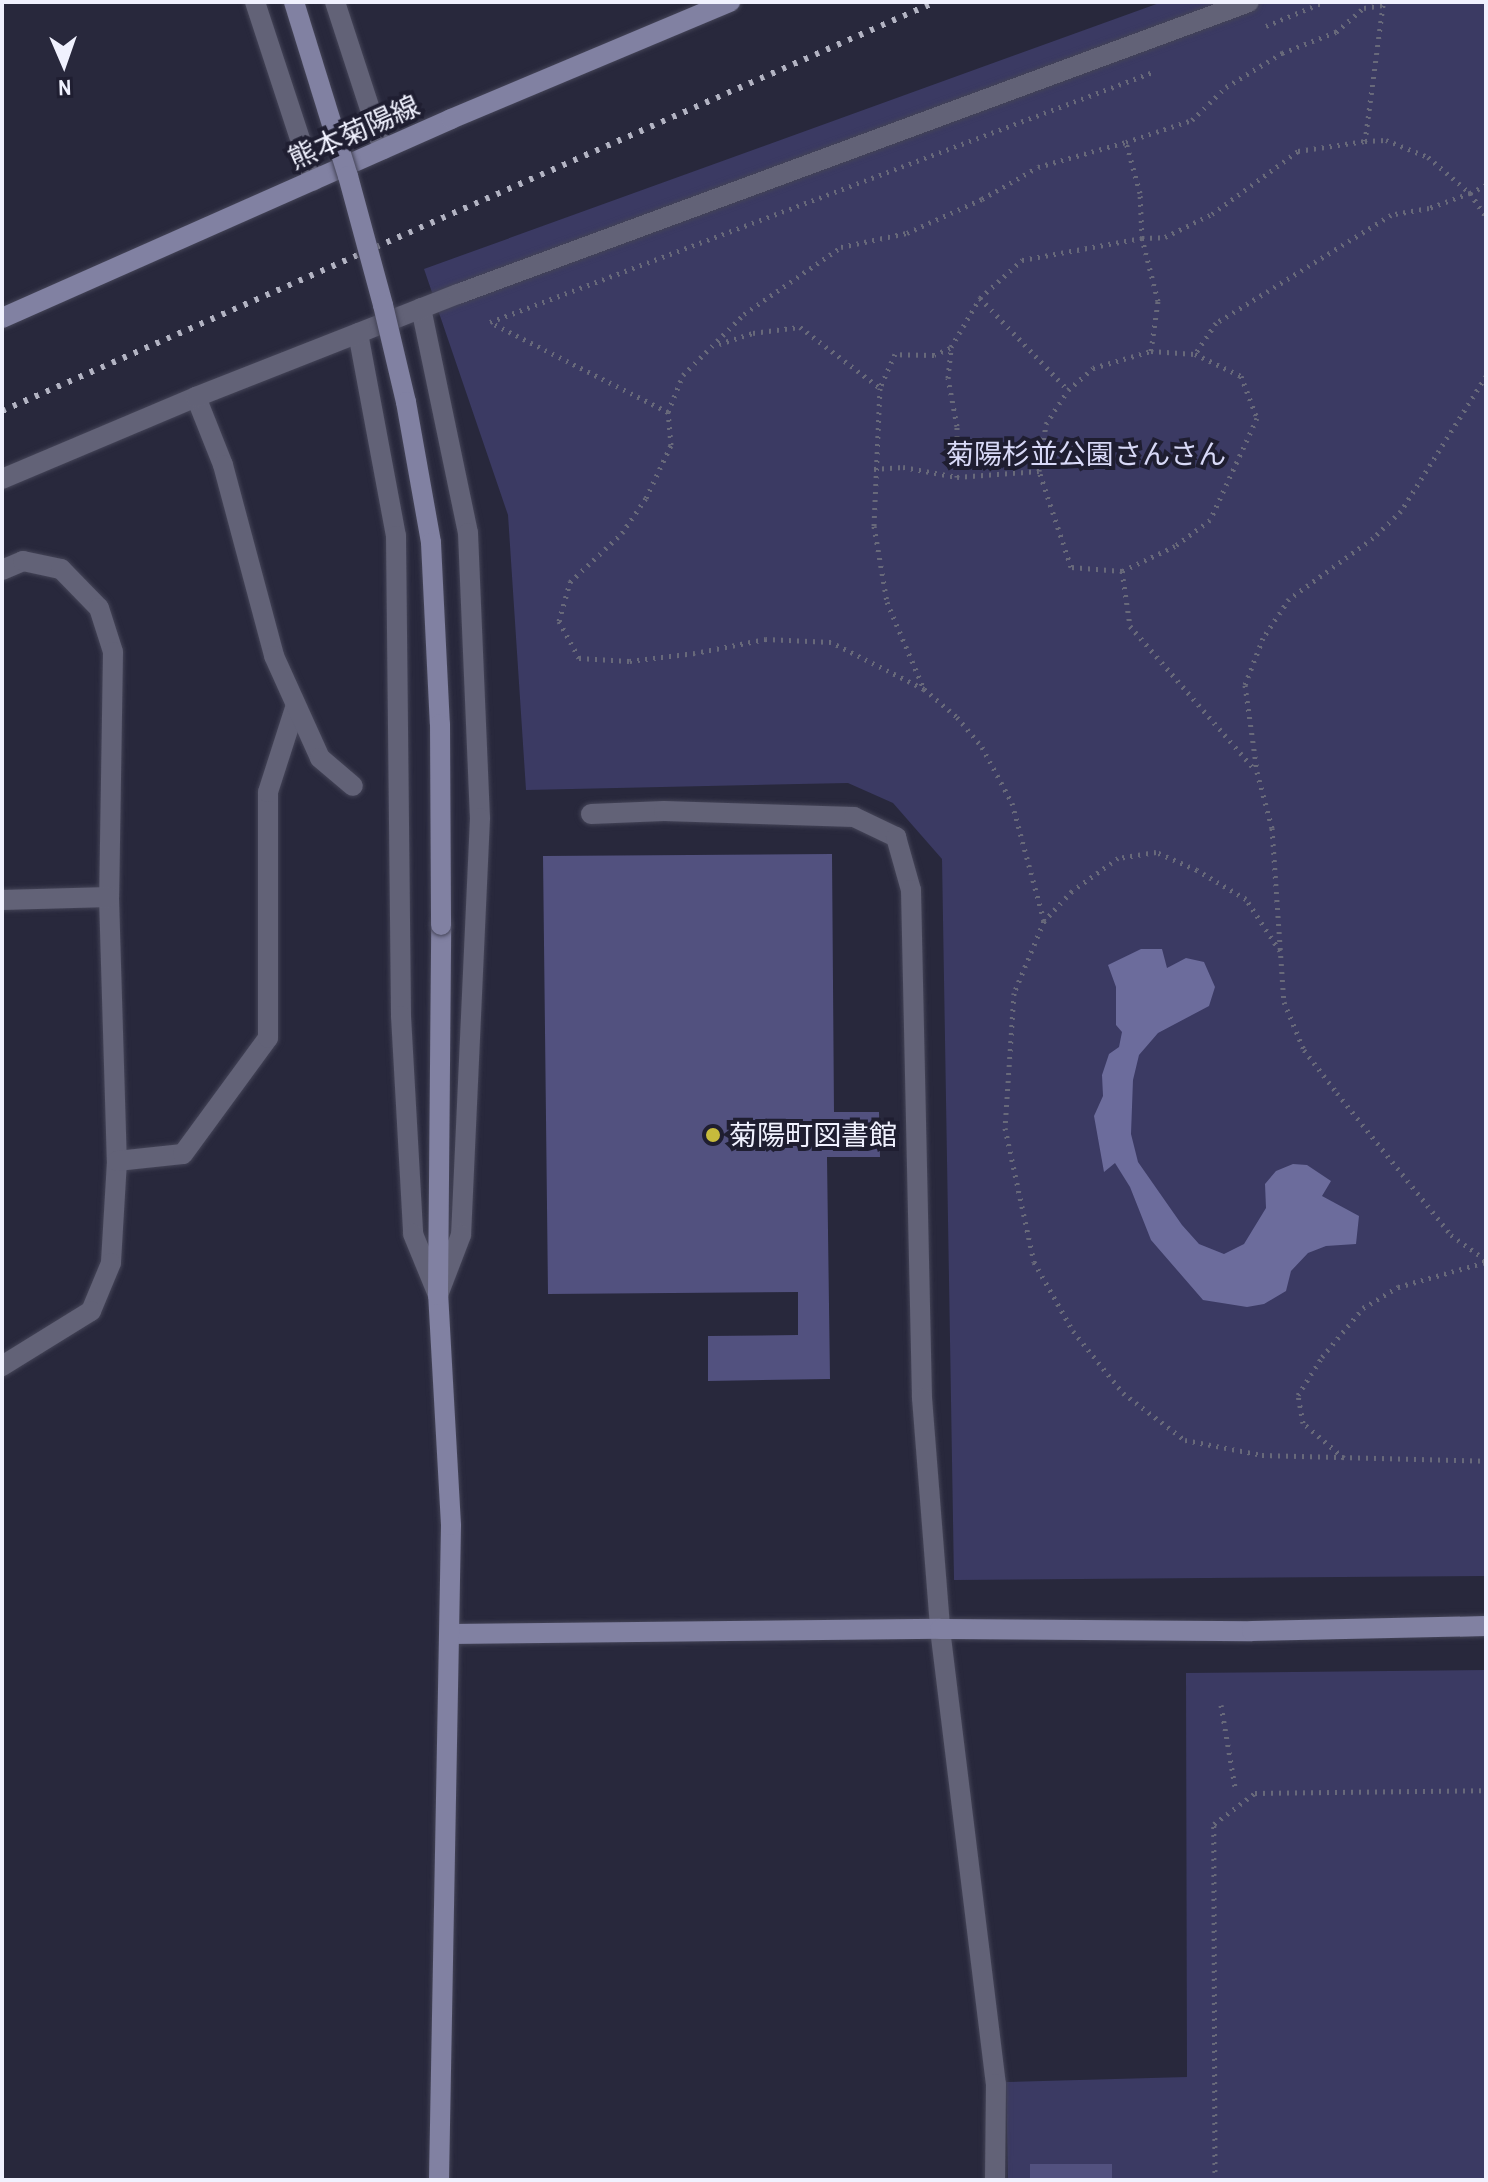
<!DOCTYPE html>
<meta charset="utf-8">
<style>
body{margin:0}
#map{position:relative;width:1488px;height:2182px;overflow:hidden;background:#28283c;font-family:"Archivo Narrow","Noto Sans JP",sans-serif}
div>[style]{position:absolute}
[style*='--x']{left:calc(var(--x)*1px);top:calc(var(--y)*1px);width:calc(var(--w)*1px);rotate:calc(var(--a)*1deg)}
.green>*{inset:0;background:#3b3a63}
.water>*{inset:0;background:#6c6c9c}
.building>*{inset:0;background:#52517f}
.path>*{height:5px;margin-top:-2.5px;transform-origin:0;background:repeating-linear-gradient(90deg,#68697a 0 2px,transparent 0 8px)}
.roads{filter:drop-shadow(0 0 2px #444457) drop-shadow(0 0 2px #444457)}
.lane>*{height:20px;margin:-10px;padding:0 10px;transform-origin:10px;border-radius:10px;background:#626277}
.street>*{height:20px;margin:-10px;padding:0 10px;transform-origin:10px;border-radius:10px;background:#626277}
.secondary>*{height:20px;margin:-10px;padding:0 10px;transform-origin:10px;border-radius:10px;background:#8181a2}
.rail>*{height:6px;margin-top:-3px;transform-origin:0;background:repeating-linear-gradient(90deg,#b3b4c3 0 4px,transparent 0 12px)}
.bridges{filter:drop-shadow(0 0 2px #444457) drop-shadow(0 0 2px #444457)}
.secondary-bridge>*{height:20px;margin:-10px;padding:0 10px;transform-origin:10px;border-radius:10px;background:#8181a2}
.dots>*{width:22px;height:22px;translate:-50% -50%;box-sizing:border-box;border:4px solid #1f1e31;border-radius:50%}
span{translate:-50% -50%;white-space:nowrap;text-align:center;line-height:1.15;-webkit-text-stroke:8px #1f1e31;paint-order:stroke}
.street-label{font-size:28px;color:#f0f1fe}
.park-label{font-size:28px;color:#d8d9f7}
.poi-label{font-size:28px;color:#f0f1fe}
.left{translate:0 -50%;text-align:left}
.frame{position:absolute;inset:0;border:4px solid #f0f1fe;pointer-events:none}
.north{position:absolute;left:24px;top:24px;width:80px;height:80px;-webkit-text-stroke:6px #1f1e31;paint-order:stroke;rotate:178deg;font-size:22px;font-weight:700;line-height:32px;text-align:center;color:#f0f1fe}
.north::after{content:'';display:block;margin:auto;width:28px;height:36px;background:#f0f1fe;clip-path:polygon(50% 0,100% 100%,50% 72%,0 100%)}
</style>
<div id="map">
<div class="green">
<div style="clip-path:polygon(1162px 2px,1486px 2px,1486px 1576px,954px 1580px,942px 859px,893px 803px,848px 783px,526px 790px,508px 515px,424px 269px)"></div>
<div style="clip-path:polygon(1486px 1670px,1486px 2180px,1008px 2180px,1006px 2082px,1187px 2077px,1186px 1673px)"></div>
</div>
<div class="water">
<div style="clip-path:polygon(1141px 949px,1162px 949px,1167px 968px,1186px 958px,1204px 962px,1215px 987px,1209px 1006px,1158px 1033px,1139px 1055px,1133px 1080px,1131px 1134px,1138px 1162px,1182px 1225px,1199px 1244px,1224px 1254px,1244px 1244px,1266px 1208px,1265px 1184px,1276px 1171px,1293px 1164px,1307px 1165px,1331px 1181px,1322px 1196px,1359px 1216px,1356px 1244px,1326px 1246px,1308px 1253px,1291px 1271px,1286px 1291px,1264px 1304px,1247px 1307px,1203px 1300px,1151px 1240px,1130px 1187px,1115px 1163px,1104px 1172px,1094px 1116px,1103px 1096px,1102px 1075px,1109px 1054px,1119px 1047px,1122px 1032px,1116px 1025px,1116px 987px,1108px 965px)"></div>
</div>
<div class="building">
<div style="clip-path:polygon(832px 854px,834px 1112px,879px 1112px,880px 1157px,827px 1157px,830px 1379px,708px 1381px,708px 1336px,798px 1335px,798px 1292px,548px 1294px,543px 856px)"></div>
<div style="clip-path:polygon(1030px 2164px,1112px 2164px,1112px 2180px,1030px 2180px)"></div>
</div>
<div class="path">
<div style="--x:1266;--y:26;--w:63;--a:-22.5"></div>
<div style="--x:1486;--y:185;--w:18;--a:153"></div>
<div style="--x:1470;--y:193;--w:29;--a:56"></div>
<div style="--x:980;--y:298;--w:127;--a:46.3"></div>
<div style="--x:719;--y:344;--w:36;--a:-18"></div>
<div style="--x:753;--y:333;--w:47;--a:-7.3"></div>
<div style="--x:800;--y:327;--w:101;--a:37.3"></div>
<div style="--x:950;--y:348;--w:17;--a:156"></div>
<div style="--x:934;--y:355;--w:39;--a:-179"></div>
<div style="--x:895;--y:354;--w:37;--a:114"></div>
<div style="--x:880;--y:388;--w:138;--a:92.5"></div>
<div style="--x:874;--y:526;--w:77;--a:80.3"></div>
<div style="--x:887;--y:602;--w:95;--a:67"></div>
<div style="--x:924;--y:689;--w:43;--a:40.3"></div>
<div style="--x:957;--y:717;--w:39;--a:50"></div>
<div style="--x:982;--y:747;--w:64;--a:61.8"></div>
<div style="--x:1012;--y:803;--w:122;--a:74.8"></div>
<div style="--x:1151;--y:351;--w:50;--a:-82"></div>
<div style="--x:1158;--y:301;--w:65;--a:-104.3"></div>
<div style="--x:1142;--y:238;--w:45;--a:-92.5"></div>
<div style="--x:1140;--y:193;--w:53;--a:-105.4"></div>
<div style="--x:1126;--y:142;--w:70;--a:-18.4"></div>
<div style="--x:1192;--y:120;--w:47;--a:-44.1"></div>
<div style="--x:1226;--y:87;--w:66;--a:-31.3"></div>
<div style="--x:1282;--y:53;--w:58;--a:-21.3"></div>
<div style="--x:1336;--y:32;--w:37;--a:-41"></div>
<div style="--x:1364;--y:8;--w:19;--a:-9"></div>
<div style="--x:1383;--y:5;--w:137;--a:97.5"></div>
<div style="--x:1486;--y:376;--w:160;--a:122.2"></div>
<div style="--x:1401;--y:511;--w:39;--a:136"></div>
<div style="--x:1373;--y:538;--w:104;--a:144"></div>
<div style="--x:1289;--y:599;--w:47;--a:123.7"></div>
<div style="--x:1263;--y:638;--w:50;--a:111"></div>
<div style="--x:1245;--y:685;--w:88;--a:82.1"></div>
<div style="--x:1257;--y:772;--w:58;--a:75"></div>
<div style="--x:1272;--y:828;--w:174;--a:86.1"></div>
<div style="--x:1284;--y:1002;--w:52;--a:67.4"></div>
<div style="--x:1304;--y:1050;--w:54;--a:52.5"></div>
<div style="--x:1337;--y:1093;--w:182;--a:51.2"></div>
<div style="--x:1451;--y:1235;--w:43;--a:35.5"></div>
<div style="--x:668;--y:412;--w:199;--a:-153.2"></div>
<div style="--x:490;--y:322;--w:709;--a:-20.66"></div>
<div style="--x:874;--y:469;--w:29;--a:-4"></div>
<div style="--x:903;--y:467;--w:55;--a:10.5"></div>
<div style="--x:957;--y:477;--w:82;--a:-4.2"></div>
<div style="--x:957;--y:477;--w:51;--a:-90"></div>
<div style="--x:957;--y:426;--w:49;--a:-100.6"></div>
<div style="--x:948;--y:378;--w:31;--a:-84"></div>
<div style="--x:951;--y:347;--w:57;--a:-59.4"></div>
<div style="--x:980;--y:298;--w:57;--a:-42.1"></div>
<div style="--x:1022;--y:260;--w:122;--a:-10.4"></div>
<div style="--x:1142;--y:238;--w:23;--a:-2"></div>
<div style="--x:1165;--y:237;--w:52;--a:-26.1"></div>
<div style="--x:1212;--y:214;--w:107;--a:-36.2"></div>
<div style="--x:1298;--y:151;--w:68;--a:-8.5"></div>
<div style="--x:1365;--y:141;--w:21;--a:-3"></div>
<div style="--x:1386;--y:140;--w:45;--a:22"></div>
<div style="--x:1428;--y:157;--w:55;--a:40.6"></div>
<div style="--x:1470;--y:193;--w:44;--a:159.9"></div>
<div style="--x:1429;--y:208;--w:39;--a:170"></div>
<div style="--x:1391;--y:215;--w:206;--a:148.3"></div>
<div style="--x:1216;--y:323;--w:37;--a:124"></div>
<div style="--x:1195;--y:354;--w:51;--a:25.6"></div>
<div style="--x:1241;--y:376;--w:45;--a:69.1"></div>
<div style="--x:1257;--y:418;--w:112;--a:114.7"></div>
<div style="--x:1210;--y:520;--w:44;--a:143.4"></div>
<div style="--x:1175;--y:546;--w:59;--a:154.7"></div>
<div style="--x:1122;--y:571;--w:51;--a:-175.5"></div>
<div style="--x:1071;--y:567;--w:101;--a:-108.4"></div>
<div style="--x:1039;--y:471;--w:48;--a:-81.5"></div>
<div style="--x:1046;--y:424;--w:40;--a:-57.1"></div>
<div style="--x:1068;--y:390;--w:33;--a:-41"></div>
<div style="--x:1093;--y:368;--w:60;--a:-16.3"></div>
<div style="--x:1151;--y:351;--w:44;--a:3.9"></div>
<div style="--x:1122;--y:571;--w:56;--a:81.7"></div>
<div style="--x:1130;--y:626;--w:191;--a:49"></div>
<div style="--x:924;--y:689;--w:104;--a:-153.2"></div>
<div style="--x:831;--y:642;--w:65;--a:-177.4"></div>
<div style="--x:766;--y:639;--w:72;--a:168.8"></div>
<div style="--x:695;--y:653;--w:66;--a:173.1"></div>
<div style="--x:629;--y:661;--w:50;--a:-176.6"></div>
<div style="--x:579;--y:658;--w:42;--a:-118.4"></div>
<div style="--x:559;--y:621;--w:41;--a:-74.2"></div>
<div style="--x:570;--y:582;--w:71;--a:-43.3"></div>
<div style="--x:622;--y:533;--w:42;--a:-55.6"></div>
<div style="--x:646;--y:498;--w:59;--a:-64.7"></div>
<div style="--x:671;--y:445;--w:33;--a:-95"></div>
<div style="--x:668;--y:412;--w:40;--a:-68"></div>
<div style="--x:683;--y:375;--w:86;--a:-45"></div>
<div style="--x:744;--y:314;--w:118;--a:-34.6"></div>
<div style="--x:841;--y:247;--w:67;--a:-12"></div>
<div style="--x:907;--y:233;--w:82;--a:-24.4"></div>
<div style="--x:982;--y:199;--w:64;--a:-29.7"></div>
<div style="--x:1038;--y:167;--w:91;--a:-15.9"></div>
<div style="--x:1280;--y:951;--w:62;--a:-123.2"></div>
<div style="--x:1246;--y:899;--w:57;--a:-149.4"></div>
<div style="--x:1197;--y:870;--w:45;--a:-156.3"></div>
<div style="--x:1156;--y:852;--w:38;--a:171"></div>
<div style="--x:1118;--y:858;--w:57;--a:144.3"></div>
<div style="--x:1072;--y:891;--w:41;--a:133"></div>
<div style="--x:1044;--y:921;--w:78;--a:112.6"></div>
<div style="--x:1014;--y:993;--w:135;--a:93.8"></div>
<div style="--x:1005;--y:1128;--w:137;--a:77.8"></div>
<div style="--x:1034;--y:1262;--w:79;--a:60.5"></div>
<div style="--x:1073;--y:1331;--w:80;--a:51.1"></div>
<div style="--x:1123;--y:1393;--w:78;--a:37.2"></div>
<div style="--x:1185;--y:1440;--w:78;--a:11"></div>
<div style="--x:1262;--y:1455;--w:224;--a:1.5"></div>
<div style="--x:1344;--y:1458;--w:54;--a:-139.5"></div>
<div style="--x:1303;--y:1423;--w:28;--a:-100"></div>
<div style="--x:1298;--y:1395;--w:45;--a:-57.7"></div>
<div style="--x:1322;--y:1357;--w:64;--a:-50.1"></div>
<div style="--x:1363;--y:1308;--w:41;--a:-31"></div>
<div style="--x:1398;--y:1287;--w:91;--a:-15.9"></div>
<div style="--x:1221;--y:1705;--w:83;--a:80.3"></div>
<div style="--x:1215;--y:2180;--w:356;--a:-90.2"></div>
<div style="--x:1214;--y:1824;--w:51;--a:-37.1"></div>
<div style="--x:1255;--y:1793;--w:231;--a:-0.7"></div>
</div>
<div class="roads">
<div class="lane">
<div style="--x:2;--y:570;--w:23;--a:-23"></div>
<div style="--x:23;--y:561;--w:39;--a:12"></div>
<div style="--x:61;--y:569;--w:54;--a:45.7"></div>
<div style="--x:99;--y:608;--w:46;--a:72.3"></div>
<div style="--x:113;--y:652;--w:245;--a:90.9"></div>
<div style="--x:109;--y:897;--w:264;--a:88.3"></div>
<div style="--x:117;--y:1161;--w:102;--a:93.4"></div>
<div style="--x:111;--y:1263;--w:52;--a:112.6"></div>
<div style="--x:91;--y:1311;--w:105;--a:148.3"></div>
<div style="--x:2;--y:900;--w:107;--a:-1.6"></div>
<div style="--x:117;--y:1161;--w:66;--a:-6.1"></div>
<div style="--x:183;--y:1154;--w:144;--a:-53.8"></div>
<div style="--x:268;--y:1038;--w:246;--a:-90"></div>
<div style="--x:268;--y:792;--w:91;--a:-72.2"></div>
</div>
<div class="street">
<div style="--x:255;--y:2;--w:188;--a:71.8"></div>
<div style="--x:335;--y:2;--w:155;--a:71.9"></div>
<div style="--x:421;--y:308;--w:230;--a:78.2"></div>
<div style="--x:468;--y:533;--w:285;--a:87.6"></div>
<div style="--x:480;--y:818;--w:417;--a:92.6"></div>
<div style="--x:461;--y:1235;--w:64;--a:111"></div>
<div style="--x:358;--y:333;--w:207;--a:79.4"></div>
<div style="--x:396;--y:536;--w:480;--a:89.4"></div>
<div style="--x:401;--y:1016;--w:218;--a:86.8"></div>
<div style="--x:413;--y:1234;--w:66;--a:67.7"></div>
<div style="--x:196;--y:397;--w:73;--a:68.3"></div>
<div style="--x:223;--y:465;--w:198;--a:75"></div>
<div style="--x:274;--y:656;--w:112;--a:65.7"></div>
<div style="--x:320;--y:758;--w:43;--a:40.3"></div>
<div style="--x:2;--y:479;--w:211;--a:-22.9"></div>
<div style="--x:196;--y:397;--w:282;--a:-21.5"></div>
<div style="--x:458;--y:294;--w:843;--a:-20.26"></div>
<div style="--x:591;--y:814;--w:73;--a:-2.4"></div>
<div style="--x:664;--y:811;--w:190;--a:1.8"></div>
<div style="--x:854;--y:817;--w:47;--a:25.5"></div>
<div style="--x:896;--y:837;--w:55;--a:74.2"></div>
<div style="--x:911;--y:890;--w:508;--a:88.76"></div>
<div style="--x:922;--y:1398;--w:232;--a:85.5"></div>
<div style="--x:940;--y:1629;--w:458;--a:83"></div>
<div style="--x:996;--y:2084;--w:96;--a:90.6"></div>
</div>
<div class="secondary">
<div style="--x:2;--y:318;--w:491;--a:-23.9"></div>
<div style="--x:451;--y:119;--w:303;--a:-22.8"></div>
<div style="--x:450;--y:1634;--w:490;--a:-0.6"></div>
<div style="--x:940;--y:1629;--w:312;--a:0.4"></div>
<div style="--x:1252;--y:1631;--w:234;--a:-1.2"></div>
<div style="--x:439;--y:2180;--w:655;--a:-88.95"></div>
<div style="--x:451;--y:1525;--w:230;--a:-93.2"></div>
<div style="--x:438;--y:1295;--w:370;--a:-89.5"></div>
</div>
</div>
<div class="rail">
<div style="--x:2;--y:411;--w:1019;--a:-23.67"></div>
</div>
<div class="bridges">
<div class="secondary-bridge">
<div style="--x:294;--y:2;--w:182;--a:72.8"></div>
<div style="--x:348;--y:176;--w:134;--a:74.8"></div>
<div style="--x:383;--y:305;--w:100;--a:76.7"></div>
<div style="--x:406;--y:402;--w:143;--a:79.9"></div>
<div style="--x:431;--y:543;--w:181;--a:87.2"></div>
<div style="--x:440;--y:724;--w:201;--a:89.7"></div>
</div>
</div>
<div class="dots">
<div style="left:713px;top:1135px;background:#c7bb3c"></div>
</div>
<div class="street-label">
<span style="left:354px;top:132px;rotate:-24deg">熊本菊陽線</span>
</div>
<div class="park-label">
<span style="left:1086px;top:454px">菊陽杉並公園さんさん</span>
</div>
<div class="poi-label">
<span class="left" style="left:729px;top:1135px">菊陽町図書館</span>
</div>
<div class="frame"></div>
<div class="north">N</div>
</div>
